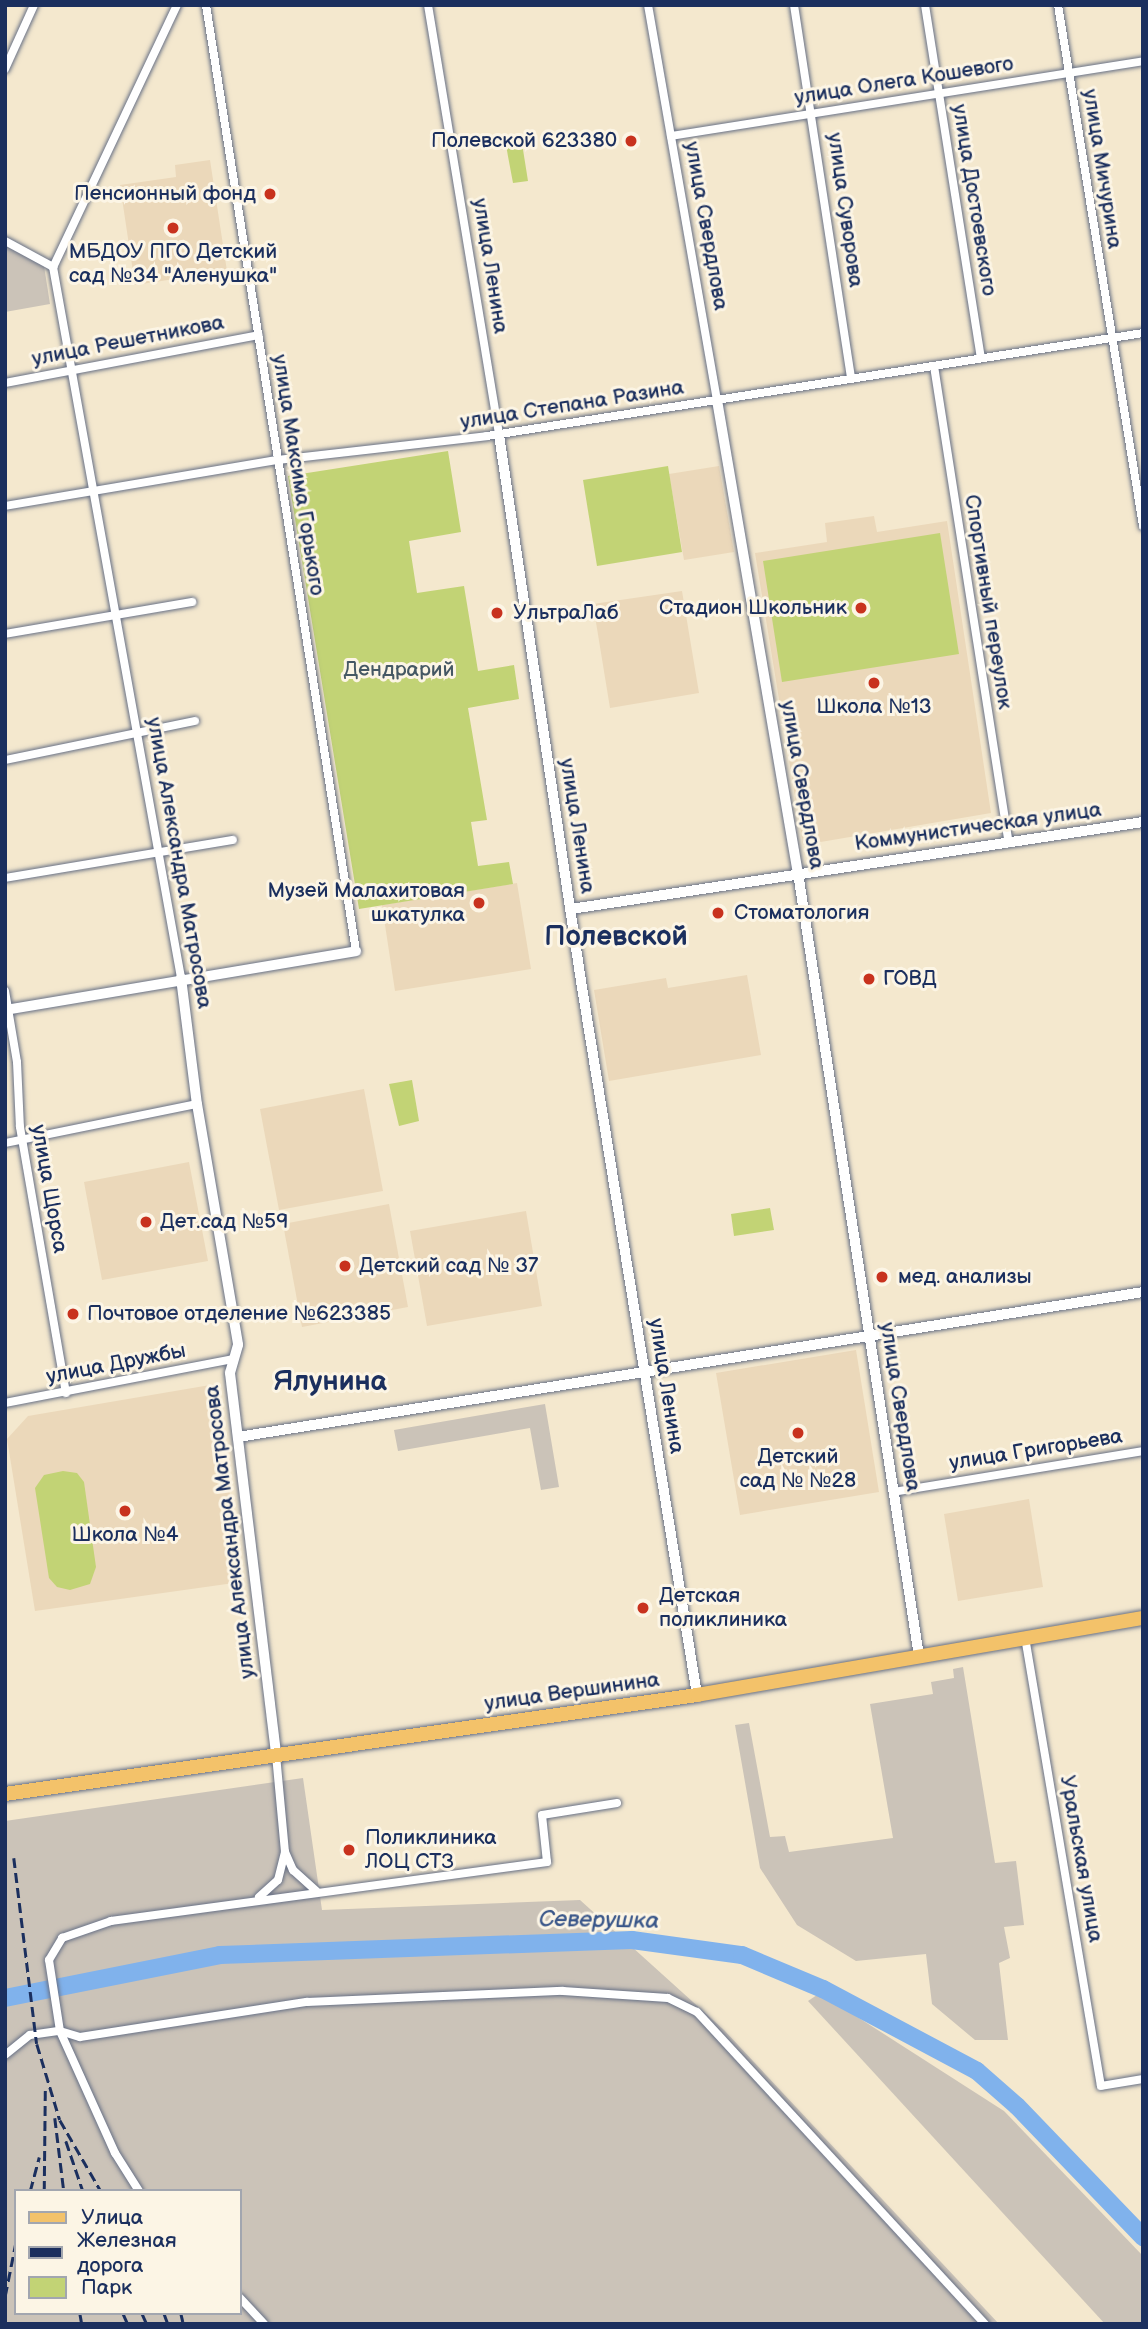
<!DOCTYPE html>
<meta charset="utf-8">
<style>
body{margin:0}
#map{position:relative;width:1148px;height:2329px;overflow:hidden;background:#f4e8ce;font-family:"Balsamiq Sans",sans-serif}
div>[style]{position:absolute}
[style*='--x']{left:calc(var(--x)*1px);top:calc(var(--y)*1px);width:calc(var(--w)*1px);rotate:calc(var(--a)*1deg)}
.built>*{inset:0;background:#ebd8ba}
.industrial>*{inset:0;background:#cbc3b8}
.green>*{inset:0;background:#c2d375}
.river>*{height:18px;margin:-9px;padding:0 9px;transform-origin:9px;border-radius:9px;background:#80b2ec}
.roads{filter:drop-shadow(0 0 2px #677085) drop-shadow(0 0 2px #677085)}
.minor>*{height:8px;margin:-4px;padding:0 4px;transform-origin:4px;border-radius:4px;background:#fff}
.tertiary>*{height:10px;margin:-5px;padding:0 5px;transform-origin:5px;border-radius:5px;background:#fff}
.primary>*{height:14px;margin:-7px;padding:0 7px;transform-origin:7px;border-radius:7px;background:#f3c26a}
.rail>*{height:2.5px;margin-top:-1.25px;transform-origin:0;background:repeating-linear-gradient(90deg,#1b2f5e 0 10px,transparent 0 15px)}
.dots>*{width:19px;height:19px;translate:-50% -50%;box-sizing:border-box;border:4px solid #fcf5e5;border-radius:50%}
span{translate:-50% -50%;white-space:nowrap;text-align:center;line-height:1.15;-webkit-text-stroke:6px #fcf5e5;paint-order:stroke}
.street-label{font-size:21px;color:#1b2f5e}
.poi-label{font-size:21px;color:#1b2f5e}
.right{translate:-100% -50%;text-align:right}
.left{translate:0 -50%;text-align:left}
.park-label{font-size:21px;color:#455864}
.water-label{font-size:23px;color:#395689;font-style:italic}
.district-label{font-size:28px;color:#1b2f5e;font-weight:700}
.frame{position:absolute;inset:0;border:7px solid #1b2f5e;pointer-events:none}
.legend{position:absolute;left:14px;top:2189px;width:228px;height:126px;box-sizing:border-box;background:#fcf5e5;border:2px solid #a2a6af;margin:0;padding:9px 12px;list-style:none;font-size:21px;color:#1b2f5e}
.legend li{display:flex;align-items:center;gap:14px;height:35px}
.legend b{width:35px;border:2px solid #a2a6af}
</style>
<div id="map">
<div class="built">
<div style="clip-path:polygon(210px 160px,227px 271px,135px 285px,120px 185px,176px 177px,175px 165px)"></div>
<div style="clip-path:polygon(719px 466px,734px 552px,684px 560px,669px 474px)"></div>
<div style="clip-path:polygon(874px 516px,877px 532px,947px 521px,991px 813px,803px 845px,755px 553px,827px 542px,825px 523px)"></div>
<div style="clip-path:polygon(682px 591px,699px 693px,610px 708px,593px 604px)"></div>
<div style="clip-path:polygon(517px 883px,531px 969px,395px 991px,382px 905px)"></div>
<div style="clip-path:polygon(747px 975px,761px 1055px,609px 1081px,594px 990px,666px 978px,668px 988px)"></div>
<div style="clip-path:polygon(364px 1089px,383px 1191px,279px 1210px,260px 1109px)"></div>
<div style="clip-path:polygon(189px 1162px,208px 1261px,102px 1280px,84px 1182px)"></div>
<div style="clip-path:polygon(389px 1204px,408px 1307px,302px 1327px,283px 1224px)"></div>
<div style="clip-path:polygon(526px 1211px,542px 1306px,427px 1326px,410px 1231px)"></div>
<div style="clip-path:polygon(856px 1350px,879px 1492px,740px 1515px,716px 1373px)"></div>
<div style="clip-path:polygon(216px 1384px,241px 1582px,35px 1611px,7px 1439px,28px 1416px)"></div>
<div style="clip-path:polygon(1029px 1499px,1043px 1587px,958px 1601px,944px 1514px)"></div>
</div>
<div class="industrial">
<div style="clip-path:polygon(5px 245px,44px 266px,50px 304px,5px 312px)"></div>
<div style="clip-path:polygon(545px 1404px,559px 1487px,541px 1490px,530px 1428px,398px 1451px,394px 1430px)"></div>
<div style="clip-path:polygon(963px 1667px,995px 1863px,1016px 1861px,1024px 1925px,1004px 1927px,1010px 1958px,999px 1963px,1008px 2040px,975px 2040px,932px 2004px,926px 1954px,856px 1961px,797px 1925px,760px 1868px,735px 1725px,749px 1723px,770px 1837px,785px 1836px,789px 1852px,893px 1838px,870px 1704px,933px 1694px,931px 1682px,954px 1678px,953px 1669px)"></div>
<div style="clip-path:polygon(evenodd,303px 1778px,322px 1910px,580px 1900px,724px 2030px,999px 2324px,5px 2324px,5px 1821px,303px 1778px,16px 2191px,240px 2191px,240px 2313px,16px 2313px,16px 2191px)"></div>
<div style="clip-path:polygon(820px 1993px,1004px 2111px,1143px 2256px,1143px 2324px,1105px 2324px,808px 2001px)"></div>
</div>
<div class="green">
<div style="clip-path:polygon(521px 137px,528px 181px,513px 183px,505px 140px)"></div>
<div style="clip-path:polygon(448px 451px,461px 532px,409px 541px,417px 593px,464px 586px,478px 671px,514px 665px,519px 699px,468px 708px,487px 820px,471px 822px,478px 866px,509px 862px,513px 884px,359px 909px,288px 476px)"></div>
<div style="clip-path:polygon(668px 466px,682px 552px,597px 566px,583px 480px)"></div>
<div style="clip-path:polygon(940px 533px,959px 654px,782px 682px,763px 561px)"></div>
<div style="clip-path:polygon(412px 1080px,419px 1121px,399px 1126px,389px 1084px)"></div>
<div style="clip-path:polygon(770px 1208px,774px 1230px,734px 1236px,731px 1214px)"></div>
<div style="clip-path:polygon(63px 1471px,77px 1473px,84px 1482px,96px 1567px,90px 1584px,70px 1590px,57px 1587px,49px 1578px,35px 1488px,44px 1475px)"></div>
</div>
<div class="river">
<div style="--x:5;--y:1998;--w:219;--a:-11.3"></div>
<div style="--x:220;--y:1955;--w:412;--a:-2.1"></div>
<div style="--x:632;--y:1940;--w:111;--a:7.8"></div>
<div style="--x:742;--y:1955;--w:88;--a:22.8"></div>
<div style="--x:823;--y:1989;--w:174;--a:28"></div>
<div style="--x:977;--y:2071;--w:53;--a:41.2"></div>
<div style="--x:1017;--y:2106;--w:182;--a:46.1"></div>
</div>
<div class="roads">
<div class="minor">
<div style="--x:177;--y:5;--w:290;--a:115.3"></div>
<div style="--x:53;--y:267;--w:722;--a:79.79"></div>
<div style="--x:206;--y:5;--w:958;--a:80.99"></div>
<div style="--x:428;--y:5;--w:436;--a:80.6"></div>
<div style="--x:648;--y:5;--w:401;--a:80.1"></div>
<div style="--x:794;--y:5;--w:378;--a:81.3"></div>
<div style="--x:925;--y:5;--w:357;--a:81"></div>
<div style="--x:1058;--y:5;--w:528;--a:80.73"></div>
<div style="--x:5;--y:69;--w:70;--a:-65.6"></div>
<div style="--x:671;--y:136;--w:478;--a:-9"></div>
<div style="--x:5;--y:241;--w:55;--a:28.4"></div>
<div style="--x:934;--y:366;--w:483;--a:81.1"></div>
<div style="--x:5;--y:383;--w:258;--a:-10.7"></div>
<div style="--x:5;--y:506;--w:276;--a:-9.6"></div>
<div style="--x:277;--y:460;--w:211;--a:-6.5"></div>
<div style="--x:487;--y:436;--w:664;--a:-8.92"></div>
<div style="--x:5;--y:634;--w:190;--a:-9.7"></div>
<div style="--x:5;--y:760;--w:194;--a:-11.6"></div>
<div style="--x:5;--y:878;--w:231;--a:-9.5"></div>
<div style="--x:5;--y:991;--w:72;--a:80.4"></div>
<div style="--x:17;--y:1062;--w:65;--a:87.4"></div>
<div style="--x:20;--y:1127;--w:270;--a:80.2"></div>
<div style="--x:5;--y:1143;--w:196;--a:-11.5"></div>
<div style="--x:5;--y:1403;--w:233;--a:-10.9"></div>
<div style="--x:893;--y:1492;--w:253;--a:-9.3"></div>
<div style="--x:1025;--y:1637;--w:455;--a:80.4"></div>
<div style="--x:1101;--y:2086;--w:43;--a:-9.5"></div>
<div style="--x:285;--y:1852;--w:20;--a:66"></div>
<div style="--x:293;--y:1870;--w:31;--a:42"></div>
<div style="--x:259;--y:1897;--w:25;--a:-42"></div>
<div style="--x:278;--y:1880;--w:29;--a:-76"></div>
<div style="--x:285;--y:1852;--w:97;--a:-95.3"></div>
<div style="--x:5;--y:2055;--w:32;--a:-39"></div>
<div style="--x:30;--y:2035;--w:30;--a:-8"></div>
<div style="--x:60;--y:2031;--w:21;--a:17"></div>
<div style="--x:80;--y:2037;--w:230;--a:-8.8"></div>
<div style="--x:307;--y:2002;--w:256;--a:-2.5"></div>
<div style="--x:563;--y:1991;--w:105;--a:3.8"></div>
<div style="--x:668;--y:1998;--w:32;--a:26"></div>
<div style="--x:697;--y:2012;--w:425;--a:47.3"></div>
<div style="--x:139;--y:2191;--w:45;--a:-122.3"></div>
<div style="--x:115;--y:2153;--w:134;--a:-114.3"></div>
<div style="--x:60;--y:2031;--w:72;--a:-98.8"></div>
<div style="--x:49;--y:1960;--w:26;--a:-59"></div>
<div style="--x:62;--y:1938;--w:52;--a:-19.1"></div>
<div style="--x:111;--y:1921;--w:440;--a:-7.7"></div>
<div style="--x:547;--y:1862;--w:47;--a:-96.1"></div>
<div style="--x:542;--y:1815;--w:76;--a:-9.1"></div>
<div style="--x:240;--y:2298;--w:35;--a:47"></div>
</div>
<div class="tertiary">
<div style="--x:717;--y:400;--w:480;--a:80.3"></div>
<div style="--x:798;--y:873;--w:792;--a:81.22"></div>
<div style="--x:499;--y:435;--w:552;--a:81.46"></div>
<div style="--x:581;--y:981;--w:723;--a:80.77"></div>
<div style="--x:571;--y:909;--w:579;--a:-8.65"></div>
<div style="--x:181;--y:978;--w:127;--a:82.8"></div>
<div style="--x:197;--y:1104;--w:244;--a:80.3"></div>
<div style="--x:238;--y:1345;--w:29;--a:106"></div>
<div style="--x:230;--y:1373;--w:385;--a:83.1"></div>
<div style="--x:5;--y:1010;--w:356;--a:-9.5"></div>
<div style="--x:238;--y:1437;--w:917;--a:-9.1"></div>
</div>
<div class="primary">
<div style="--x:5;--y:1794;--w:699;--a:-8.14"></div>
<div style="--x:697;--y:1695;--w:453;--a:-9.8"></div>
</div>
</div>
<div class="rail">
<div style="--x:14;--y:1858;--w:187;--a:83"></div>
<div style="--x:37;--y:2044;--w:79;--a:73.2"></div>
<div style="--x:60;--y:2120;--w:82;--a:60"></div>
<div style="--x:55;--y:2118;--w:74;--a:83"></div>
<div style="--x:66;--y:2141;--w:53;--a:71.2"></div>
<div style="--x:30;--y:2191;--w:35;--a:-75"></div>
<div style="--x:44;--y:2191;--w:102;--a:-89.4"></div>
<div style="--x:5;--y:2296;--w:56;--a:-78.7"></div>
<div style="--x:80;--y:2313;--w:11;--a:80"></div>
<div style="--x:123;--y:2313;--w:12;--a:66"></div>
<div style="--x:142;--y:2313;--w:12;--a:66"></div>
<div style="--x:164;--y:2313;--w:12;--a:70"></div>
<div style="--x:181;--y:2313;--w:9;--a:77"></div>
</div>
<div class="dots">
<div style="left:631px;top:141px;background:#c8321e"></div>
<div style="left:270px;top:194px;background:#c8321e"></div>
<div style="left:173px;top:228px;background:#c8321e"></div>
<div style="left:861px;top:608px;background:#c8321e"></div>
<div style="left:497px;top:613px;background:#c8321e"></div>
<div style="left:874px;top:683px;background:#c8321e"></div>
<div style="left:479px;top:903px;background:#c8321e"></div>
<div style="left:718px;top:913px;background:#c8321e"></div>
<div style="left:869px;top:979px;background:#c8321e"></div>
<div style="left:146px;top:1222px;background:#c8321e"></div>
<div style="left:345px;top:1266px;background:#c8321e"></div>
<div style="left:882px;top:1277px;background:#c8321e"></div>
<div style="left:73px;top:1314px;background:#c8321e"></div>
<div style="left:798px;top:1433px;background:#c8321e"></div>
<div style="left:125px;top:1511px;background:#c8321e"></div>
<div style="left:643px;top:1608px;background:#c8321e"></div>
<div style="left:349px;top:1850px;background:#c8321e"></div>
</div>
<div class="street-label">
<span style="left:904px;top:81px;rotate:-9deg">улица Олега Кошевого</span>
<span style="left:1102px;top:169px;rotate:81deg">улица Мичурина</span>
<span style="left:974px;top:200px;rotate:81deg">улица Достоевского</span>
<span style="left:845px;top:210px;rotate:82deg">улица Суворова</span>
<span style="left:706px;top:226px;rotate:80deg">улица Свердлова</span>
<span style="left:490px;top:266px;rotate:81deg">улица Ленина</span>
<span style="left:128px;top:341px;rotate:-11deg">улица Решетникова</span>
<span style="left:572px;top:405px;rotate:-9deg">улица Степана Разина</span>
<span style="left:298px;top:475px;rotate:81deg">улица Максима Горького</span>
<span style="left:988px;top:602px;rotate:81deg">Спортивный переулок</span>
<span style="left:802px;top:785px;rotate:80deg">улица Свердлова</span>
<span style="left:577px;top:826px;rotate:81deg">улица Ленина</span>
<span style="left:978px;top:827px;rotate:-8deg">Коммунистическая улица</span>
<span style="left:179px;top:863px;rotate:80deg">улица Александра Матросова</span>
<span style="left:49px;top:1189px;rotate:80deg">улица Щорса</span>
<span style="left:116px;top:1364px;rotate:-11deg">улица Дружбы</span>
<span style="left:666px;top:1386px;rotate:81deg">улица Ленина</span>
<span style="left:900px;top:1407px;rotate:81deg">улица Свердлова</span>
<span style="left:1036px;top:1450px;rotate:-9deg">улица Григорьева</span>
<span style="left:230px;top:1532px;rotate:-97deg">улица Александра Матросова</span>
<span style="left:572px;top:1692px;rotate:-8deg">улица Вершинина</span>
<span style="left:1081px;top:1859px;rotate:80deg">Уральская улица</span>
</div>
<div class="poi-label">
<span class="right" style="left:617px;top:141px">Полевской 623380</span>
<span class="right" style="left:256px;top:194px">Пенсионный фонд</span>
<span style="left:173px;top:264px">МБДОУ ПГО Детский<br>сад №34 "Аленушка"</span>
<span class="right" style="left:847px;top:608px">Стадион Школьник</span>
<span class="left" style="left:513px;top:613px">УльтраЛаб</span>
<span style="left:874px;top:707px">Школа №13</span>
<span class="right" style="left:465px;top:903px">Музей Малахитовая<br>шкатулка</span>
<span class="left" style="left:734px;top:913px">Стоматология</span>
<span class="left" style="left:883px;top:979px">ГОВД</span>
<span class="left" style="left:160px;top:1222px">Дет.сад №59</span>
<span class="left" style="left:359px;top:1266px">Детский сад № 37</span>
<span class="left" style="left:898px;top:1277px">мед. анализы</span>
<span class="left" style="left:87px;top:1314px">Почтовое отделение №623385</span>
<span style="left:798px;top:1469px">Детский<br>сад № №28</span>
<span style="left:125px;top:1535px">Школа №4</span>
<span class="left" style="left:659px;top:1608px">Детская<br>поликлиника</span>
<span class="left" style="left:365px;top:1850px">Поликлиника<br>ЛОЦ СТЗ</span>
</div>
<div class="park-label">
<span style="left:399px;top:670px">Дендрарий</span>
</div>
<div class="water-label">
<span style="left:599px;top:1920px;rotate:1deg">Северушка</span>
</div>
<div class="district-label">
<span style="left:616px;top:937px">Полевской</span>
<span style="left:330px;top:1382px">Ялунина</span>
</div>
<div class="frame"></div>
<ul class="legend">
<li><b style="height:9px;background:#f3c26a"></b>Улица</li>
<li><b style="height:9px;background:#1b2f5e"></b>Железная дорога</li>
<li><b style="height:19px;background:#c2d375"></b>Парк</li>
</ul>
</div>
